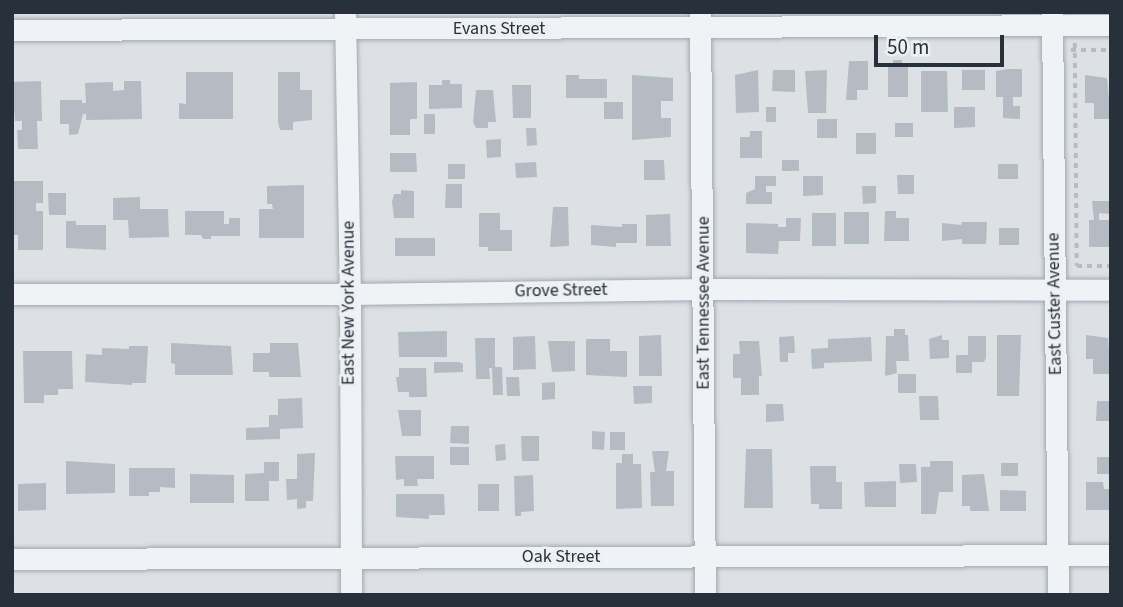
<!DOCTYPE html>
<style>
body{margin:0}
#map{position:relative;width:1123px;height:607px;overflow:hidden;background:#dde1e6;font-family:"Source Sans 3",sans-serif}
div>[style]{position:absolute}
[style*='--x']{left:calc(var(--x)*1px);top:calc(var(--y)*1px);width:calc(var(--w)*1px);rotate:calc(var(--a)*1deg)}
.building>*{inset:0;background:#b5bbc2}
.path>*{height:3.5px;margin-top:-1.75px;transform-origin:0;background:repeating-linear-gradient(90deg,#b8bcc1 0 5px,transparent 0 10px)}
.roads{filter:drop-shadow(0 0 2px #a3a8b0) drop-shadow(0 0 2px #a3a8b0)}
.minor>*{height:21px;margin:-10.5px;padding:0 10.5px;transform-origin:10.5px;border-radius:10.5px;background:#f0f2f5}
span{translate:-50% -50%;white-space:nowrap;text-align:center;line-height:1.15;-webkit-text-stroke:5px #edf0f4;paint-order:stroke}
.street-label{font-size:18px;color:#28303c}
.frame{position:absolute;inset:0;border:14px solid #28303c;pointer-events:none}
.scale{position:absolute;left:874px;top:35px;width:130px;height:32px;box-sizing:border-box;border:4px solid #28303c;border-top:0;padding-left:9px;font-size:21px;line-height:24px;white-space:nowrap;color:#28303c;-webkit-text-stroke:5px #edf0f4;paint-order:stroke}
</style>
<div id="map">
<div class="building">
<div style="clip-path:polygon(893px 60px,902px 60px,902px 65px,908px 65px,908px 97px,888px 97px,888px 65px,893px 65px)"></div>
<div style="clip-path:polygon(849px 61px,868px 61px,868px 90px,857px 90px,857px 100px,846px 100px)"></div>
<div style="clip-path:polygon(1008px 69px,1022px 69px,1022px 97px,1013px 97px,1013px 106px,1020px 106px,1020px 119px,1003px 118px,1003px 97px,996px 97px,996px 71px)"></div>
<div style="clip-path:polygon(758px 70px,759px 112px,736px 113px,735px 75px)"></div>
<div style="clip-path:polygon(773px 70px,795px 70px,795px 92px,772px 91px)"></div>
<div style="clip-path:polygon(827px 70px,826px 113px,808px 113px,805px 71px)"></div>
<div style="clip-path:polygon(962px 70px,985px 70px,985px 90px,962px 90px)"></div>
<div style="clip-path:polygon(921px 71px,947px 71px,948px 112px,921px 112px)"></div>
<div style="clip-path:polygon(186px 72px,233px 72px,233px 119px,179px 119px,179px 103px,186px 104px)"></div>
<div style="clip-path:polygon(278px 72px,300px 72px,300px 90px,312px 90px,312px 120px,293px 122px,293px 130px,280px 130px,278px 122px)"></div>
<div style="clip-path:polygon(566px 75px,579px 75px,579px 79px,607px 79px,607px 98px,566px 98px)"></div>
<div style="clip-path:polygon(632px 75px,673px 78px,673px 101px,661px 101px,661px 118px,671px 118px,671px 137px,632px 140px)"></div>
<div style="clip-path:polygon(1085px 75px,1107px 78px,1111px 119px,1094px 119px,1094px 103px,1085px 103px)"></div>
<div style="clip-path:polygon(442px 80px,450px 80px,450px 84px,462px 84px,462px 108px,429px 109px,429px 85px,442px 85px)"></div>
<div style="clip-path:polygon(41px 81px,42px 121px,37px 121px,38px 149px,18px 149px,17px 130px,22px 130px,22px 121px,15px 121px,12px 82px)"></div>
<div style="clip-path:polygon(124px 81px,141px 81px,142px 119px,86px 120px,86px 114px,83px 114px,78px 134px,69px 135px,69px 124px,60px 124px,60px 100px,82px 100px,82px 103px,86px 103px,85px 83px,113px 82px,113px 91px,124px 90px)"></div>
<div style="clip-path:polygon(417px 82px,417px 119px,410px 119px,410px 135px,390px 135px,390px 83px)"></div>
<div style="clip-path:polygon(512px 85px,531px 85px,531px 118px,513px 118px)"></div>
<div style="clip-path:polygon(476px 90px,493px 90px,496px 122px,488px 122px,488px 128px,476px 128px,473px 122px)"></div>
<div style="clip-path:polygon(604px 102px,623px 102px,623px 119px,604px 119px)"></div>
<div style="clip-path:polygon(766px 107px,776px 107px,776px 122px,766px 122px)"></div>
<div style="clip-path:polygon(954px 107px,975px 107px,975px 127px,954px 128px)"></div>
<div style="clip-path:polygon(424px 114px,435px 114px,435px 134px,424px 134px)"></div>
<div style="clip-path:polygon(817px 119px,837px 119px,837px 138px,817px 138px)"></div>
<div style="clip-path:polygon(895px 123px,913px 123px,913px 137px,895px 137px)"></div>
<div style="clip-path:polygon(526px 128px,536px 128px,537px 145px,527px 146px)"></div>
<div style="clip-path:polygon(750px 131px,762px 131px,762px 158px,740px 158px,740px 137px,750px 137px)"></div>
<div style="clip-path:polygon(856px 133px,876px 133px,876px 154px,856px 154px)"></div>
<div style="clip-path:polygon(501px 139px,501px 157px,487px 158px,486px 140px)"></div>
<div style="clip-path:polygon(390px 153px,416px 153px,417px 172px,390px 172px)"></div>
<div style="clip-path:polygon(644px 160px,664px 160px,665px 180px,644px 180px)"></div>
<div style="clip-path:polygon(782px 160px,799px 160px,799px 171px,782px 171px)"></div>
<div style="clip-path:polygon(536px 162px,537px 177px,516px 178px,515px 163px)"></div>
<div style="clip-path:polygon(448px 164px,465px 164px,465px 179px,448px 179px)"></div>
<div style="clip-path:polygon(998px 164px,1018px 164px,1018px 179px,998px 179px)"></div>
<div style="clip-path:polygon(897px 175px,914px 175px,914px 194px,898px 194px)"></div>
<div style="clip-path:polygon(755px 176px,776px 176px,776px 186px,766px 186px,766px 192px,772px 192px,772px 204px,746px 204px,746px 193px,755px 189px)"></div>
<div style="clip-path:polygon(803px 176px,823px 176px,823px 195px,803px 196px)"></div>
<div style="clip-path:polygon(14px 181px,43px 181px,43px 203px,36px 203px,36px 211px,43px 211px,43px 250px,18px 250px,18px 235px,14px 235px)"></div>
<div style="clip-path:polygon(446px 184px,462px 184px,462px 208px,445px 208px)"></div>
<div style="clip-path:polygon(304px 185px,304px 238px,259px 238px,259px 209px,273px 209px,272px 204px,267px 204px,267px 186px)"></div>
<div style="clip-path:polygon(862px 186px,876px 186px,876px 203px,863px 204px)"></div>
<div style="clip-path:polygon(401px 190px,414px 191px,414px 218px,394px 218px,392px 202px,394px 194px,401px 194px)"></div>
<div style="clip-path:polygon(48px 193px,66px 193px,66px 215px,49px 215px)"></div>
<div style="clip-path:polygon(140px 197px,140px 209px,168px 209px,169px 237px,129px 238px,128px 220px,113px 220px,113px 198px)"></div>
<div style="clip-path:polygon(1092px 201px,1110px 201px,1110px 214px,1099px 213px,1099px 220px,1110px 220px,1110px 247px,1089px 247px,1089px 220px,1094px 220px)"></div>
<div style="clip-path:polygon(553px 207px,568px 207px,569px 246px,550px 247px)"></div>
<div style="clip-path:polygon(185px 211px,224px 211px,224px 224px,229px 224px,229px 218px,240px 218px,240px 236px,211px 236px,211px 239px,203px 239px,201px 235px,185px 235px)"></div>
<div style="clip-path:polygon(885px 211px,896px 211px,896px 218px,909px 218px,909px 241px,884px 241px)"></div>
<div style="clip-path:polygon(844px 212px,869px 212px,869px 244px,844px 244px)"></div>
<div style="clip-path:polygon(479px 213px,500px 213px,500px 230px,512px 230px,512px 251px,488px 251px,488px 247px,479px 247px)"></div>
<div style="clip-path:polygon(812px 213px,836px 213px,836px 246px,812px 246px)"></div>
<div style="clip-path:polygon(670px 214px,671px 246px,646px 246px,646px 215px)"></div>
<div style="clip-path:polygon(786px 218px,801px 218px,800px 241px,779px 241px,778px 254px,746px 253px,746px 223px,778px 224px,778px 227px,786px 227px)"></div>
<div style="clip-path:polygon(66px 221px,76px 221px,76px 225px,106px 225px,106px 250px,66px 248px)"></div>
<div style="clip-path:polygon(962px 222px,987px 222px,986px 244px,962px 244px,962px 239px,942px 241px,942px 223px,961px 225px)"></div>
<div style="clip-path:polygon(622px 224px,637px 224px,637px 243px,616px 243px,616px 247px,591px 245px,591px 225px,622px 227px)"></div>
<div style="clip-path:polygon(999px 228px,1019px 228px,1019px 245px,999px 245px)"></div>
<div style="clip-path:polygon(395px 238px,435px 238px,435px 256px,395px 256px)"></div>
<div style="clip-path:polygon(894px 329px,905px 329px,905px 335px,908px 335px,909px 361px,896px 361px,897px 373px,885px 376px,886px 336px,894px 336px)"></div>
<div style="clip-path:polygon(447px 331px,447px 357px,399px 357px,398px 332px)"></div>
<div style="clip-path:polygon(661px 335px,662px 376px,639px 376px,639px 336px)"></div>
<div style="clip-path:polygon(942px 335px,942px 340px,949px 340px,949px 358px,930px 359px,929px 339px)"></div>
<div style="clip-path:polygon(997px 335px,1021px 335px,1019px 396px,997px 396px)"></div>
<div style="clip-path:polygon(1086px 335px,1108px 338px,1111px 374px,1093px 374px,1093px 359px,1086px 359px)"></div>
<div style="clip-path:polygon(535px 336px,536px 369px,513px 370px,513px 337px)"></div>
<div style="clip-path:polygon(794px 336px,795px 353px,788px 353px,788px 362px,780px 362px,779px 337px)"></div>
<div style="clip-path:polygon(968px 336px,986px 336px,986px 358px,984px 362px,972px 362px,972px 373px,956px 373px,956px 355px,968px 355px)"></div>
<div style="clip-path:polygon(871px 337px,872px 361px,824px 363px,824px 368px,812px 369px,811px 349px,828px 348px,828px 339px)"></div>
<div style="clip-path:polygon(475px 338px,495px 338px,495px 367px,502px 367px,503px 395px,493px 395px,492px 368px,489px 368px,490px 379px,476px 379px)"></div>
<div style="clip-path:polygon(586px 339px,610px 339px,610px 351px,627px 351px,627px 377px,586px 375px)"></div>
<div style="clip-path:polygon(548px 341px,575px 341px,575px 371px,552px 372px)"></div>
<div style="clip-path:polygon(739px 341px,759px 341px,762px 376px,759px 376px,759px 395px,741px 395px,741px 378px,733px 378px,733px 354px,740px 354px)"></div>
<div style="clip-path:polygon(171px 343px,231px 346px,233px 375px,175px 375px,175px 364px,171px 363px)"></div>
<div style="clip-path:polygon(270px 343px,298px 343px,301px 377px,269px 377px,269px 372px,253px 372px,253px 353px,270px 353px)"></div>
<div style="clip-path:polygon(129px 346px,148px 346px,146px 383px,132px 383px,132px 385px,85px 382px,86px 354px,102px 355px,102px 348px,129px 349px)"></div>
<div style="clip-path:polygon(23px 351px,72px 351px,73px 389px,58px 389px,58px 395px,44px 395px,44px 403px,24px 403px)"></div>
<div style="clip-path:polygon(434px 362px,459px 362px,463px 364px,463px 372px,434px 373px)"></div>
<div style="clip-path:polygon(399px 368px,426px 368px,427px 397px,409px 397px,409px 392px,398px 392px,396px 377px,399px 377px)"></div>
<div style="clip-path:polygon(898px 374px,916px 374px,916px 393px,898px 393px)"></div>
<div style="clip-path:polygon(506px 377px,519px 377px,520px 396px,507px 396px)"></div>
<div style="clip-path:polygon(555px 382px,555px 399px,542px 400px,542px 383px)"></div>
<div style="clip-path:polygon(633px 386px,652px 386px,652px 403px,634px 404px)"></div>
<div style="clip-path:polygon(919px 396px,938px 396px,939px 420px,920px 420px)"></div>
<div style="clip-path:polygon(302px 398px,303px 428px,280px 429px,280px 439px,246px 440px,246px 428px,269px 427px,269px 415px,278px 415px,278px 399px)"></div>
<div style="clip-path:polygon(1097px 401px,1111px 401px,1111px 421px,1096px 421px)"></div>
<div style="clip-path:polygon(766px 404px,783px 404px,784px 421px,766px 422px)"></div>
<div style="clip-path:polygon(398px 410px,421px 410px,421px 436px,402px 436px)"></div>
<div style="clip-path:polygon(451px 426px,469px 426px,469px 444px,450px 443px)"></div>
<div style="clip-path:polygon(592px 431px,605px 432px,604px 450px,592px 449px)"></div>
<div style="clip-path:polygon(610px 432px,625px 432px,625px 450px,610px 450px)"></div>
<div style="clip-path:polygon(521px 436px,539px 436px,539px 461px,522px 461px)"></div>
<div style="clip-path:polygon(505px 444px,506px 460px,496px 461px,495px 445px)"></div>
<div style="clip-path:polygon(450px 447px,469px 447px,469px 465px,450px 465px)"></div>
<div style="clip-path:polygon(746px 449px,772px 449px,773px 508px,744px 508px)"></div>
<div style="clip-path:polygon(652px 451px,669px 451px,666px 471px,674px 471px,674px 506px,651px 506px,650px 472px,655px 472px)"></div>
<div style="clip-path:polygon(315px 453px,313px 501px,306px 501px,306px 508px,297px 509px,297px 499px,287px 500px,286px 479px,297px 479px,297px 454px)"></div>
<div style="clip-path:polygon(622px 454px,633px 454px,633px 464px,641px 464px,642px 508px,616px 509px,616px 463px,622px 463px)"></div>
<div style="clip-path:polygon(395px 456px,434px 456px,434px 479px,417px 479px,418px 486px,404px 486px,404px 479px,396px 480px)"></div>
<div style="clip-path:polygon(1097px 457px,1111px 457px,1111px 474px,1097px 474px)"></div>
<div style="clip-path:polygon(66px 461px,115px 464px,115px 493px,66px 494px)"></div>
<div style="clip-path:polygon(930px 461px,953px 461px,953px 492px,939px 492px,936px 514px,921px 514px,921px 467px,930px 467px)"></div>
<div style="clip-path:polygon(264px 462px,279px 462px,279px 481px,269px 481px,269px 501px,245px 501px,245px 474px,264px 473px)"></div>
<div style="clip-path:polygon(1001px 463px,1018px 463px,1018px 476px,1001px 476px)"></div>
<div style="clip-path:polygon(899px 464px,916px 464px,917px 482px,900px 483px)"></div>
<div style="clip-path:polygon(810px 466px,836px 466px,836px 482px,842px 482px,842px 509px,819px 509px,819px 504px,811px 504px)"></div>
<div style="clip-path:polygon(129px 468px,175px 468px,175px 488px,160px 487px,160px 492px,149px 492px,149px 496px,129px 496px)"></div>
<div style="clip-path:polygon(190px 474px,234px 475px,234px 503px,190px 503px)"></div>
<div style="clip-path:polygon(984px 474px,989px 511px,970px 511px,970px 506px,962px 506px,962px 475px)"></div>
<div style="clip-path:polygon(533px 475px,534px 511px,521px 512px,521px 516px,515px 516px,514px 476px)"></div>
<div style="clip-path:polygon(896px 481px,896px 507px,865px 507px,864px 482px)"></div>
<div style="clip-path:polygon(1086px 482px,1103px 482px,1104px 489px,1111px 489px,1111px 510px,1086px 510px)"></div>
<div style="clip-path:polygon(46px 483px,46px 510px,18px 511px,18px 484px)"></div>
<div style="clip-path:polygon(478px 484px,499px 484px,499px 511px,478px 511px)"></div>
<div style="clip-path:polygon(1000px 490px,1026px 491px,1026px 511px,1000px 511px)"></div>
<div style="clip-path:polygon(396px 494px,444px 494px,445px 515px,429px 515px,429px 519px,396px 517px)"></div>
</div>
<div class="path">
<div style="--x:1075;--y:43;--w:223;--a:89.5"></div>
<div style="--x:1077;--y:266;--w:34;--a:0"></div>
<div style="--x:1071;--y:50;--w:40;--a:0"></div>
</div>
<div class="roads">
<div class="minor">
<div style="--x:345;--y:12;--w:282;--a:89"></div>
<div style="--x:350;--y:294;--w:301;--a:89.8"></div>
<div style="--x:700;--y:12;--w:583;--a:89.51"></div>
<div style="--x:1052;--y:12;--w:583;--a:89.41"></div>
<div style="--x:12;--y:30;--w:1099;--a:-0.26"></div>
<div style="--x:12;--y:294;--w:338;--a:0"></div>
<div style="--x:350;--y:294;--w:354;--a:-0.8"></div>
<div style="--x:704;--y:289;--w:407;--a:0.1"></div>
<div style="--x:12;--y:559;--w:1099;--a:-0.21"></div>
</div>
</div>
<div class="street-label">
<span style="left:499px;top:29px">Evans Street</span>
<span style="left:561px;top:291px;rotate:-1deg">Grove Street</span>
<span style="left:349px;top:303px;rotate:-90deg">East New York Avenue</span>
<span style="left:704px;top:303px;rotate:-90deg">East Tennessee Avenue</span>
<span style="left:1055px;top:304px;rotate:-91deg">East Custer Avenue</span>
<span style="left:561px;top:557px">Oak Street</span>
</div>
<div class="frame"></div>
<div class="scale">50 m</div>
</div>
